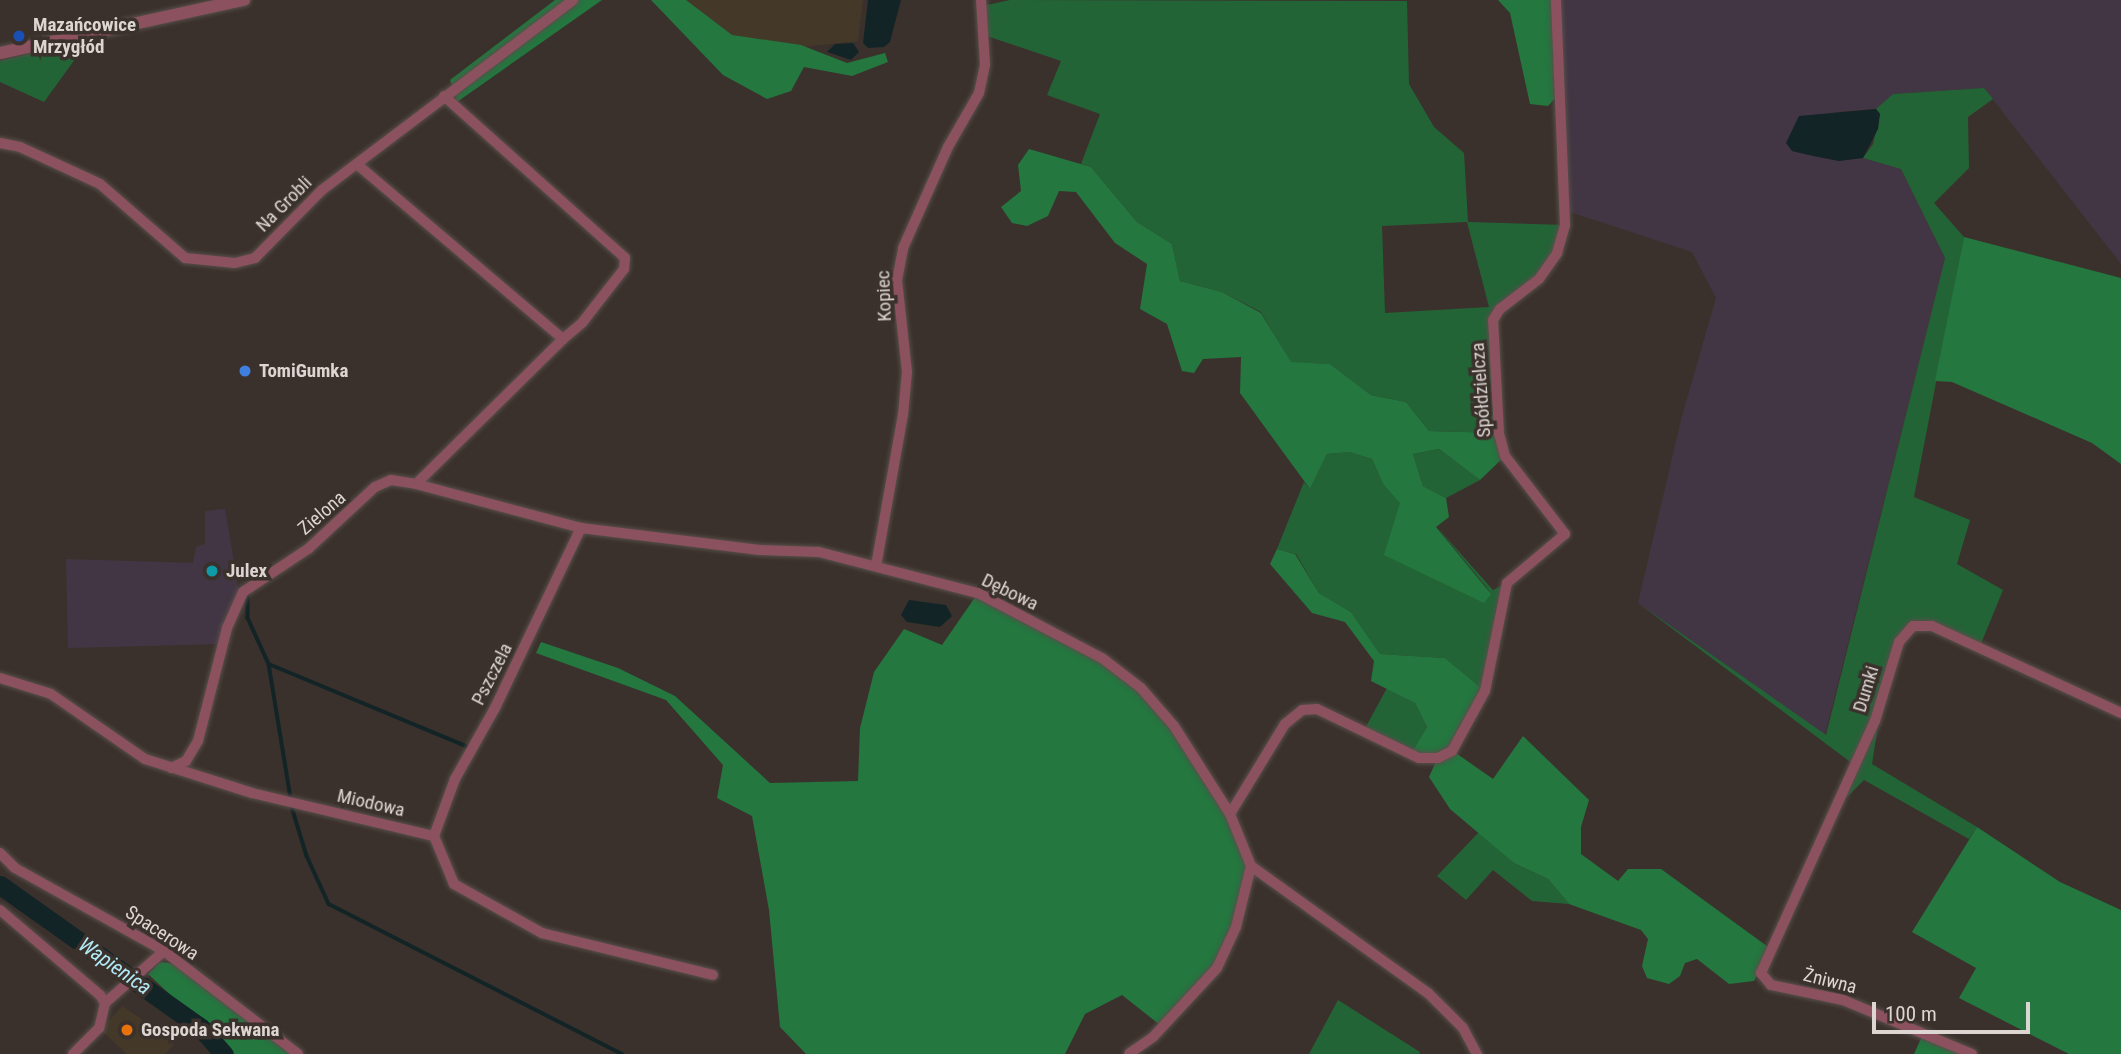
<!DOCTYPE html>
<meta charset="utf-8">
<style>
body{margin:0}
#map{position:relative;width:2121px;height:1054px;overflow:hidden;background:#3b312c;font-family:"Roboto Condensed",sans-serif}
div>[style]{position:absolute}
[style*='--x']{left:calc(var(--x)*1px);top:calc(var(--y)*1px);width:calc(var(--w)*1px);rotate:calc(var(--a)*1deg)}
.commercial>*{inset:0;background:#443929}
.industrial>*{inset:0;background:#433644}
.green>*{inset:0;background:#236437}
.forest>*{inset:0;background:#23773f}
.water>*{inset:0;background:#132427}
.stream>*{height:3.5px;margin:-1.75px;padding:0 1.75px;transform-origin:1.75px;border-radius:1.75px;background:#132427}
.river>*{height:19px;margin:-9.5px;padding:0 9.5px;transform-origin:9.5px;border-radius:9.5px;background:#132427}
.roads{filter:drop-shadow(0 0 2px #584f4a) drop-shadow(0 0 2px #584f4a)}
.minor>*{height:10px;margin:-5px;padding:0 5px;transform-origin:5px;border-radius:5px;background:#8c515f}
.tertiary>*{height:12px;margin:-6px;padding:0 6px;transform-origin:6px;border-radius:6px;background:#8c515f}
.dots>*{width:19px;height:19px;translate:-50% -50%;box-sizing:border-box;border:4px solid #3b312c;border-radius:50%}
span{translate:-50% -50%;white-space:nowrap;text-align:center;line-height:1.15;-webkit-text-stroke:7px #3b312c;paint-order:stroke}
.poi-label{font-size:19px;color:#dcd5d2;font-weight:700}
.left{translate:0 -50%;text-align:left}
.street-label{font-size:19px;color:#dcd5d2}
.water-label{font-size:21px;color:#b1e9f4;font-style:italic}
.scale{position:absolute;left:1872px;top:1002px;width:158px;height:32px;box-sizing:border-box;border:4px solid #dcd5d2;border-top:0;padding-left:9px;font-size:21px;line-height:24px;white-space:nowrap;color:#dcd5d2;-webkit-text-stroke:5px #3b312c;paint-order:stroke}
</style>
<div id="map">
<div class="commercial">
<div style="clip-path:polygon(681px 0,863px 0,858px 41px,792px 48px,735px 39px)"></div>
<div style="clip-path:polygon(122px 1006px,176px 1042px,165px 1054px,127px 1054px,101px 1030px)"></div>
</div>
<div class="industrial">
<div style="clip-path:polygon(1561px 0,2121px 0,2121px 264px,1984px 88px,1893px 94px,1876px 109px,1835px 112px,1792px 151px,1839px 161px,1863px 158px,1901px 169px,1945px 258px,1825px 735px,1638px 603px,1681px 420px,1716px 298px,1692px 252px,1567px 211px)"></div>
<div style="clip-path:polygon(225px 509px,239px 592px,220px 644px,68px 648px,66px 559px,193px 563px,196px 547px,205px 544px,205px 511px)"></div>
</div>
<div class="green">
<div style="clip-path:polygon(evenodd,1010px 0,1407px 1px,1409px 84px,1434px 127px,1464px 153px,1468px 222px,1565px 225px,1557px 253px,1493px 320px,1499px 433px,1429px 431px,1406px 402px,1371px 395px,1330px 364px,1291px 363px,1261px 312px,1222px 292px,1180px 281px,1172px 244px,1137px 222px,1091px 167px,1081px 164px,1100px 114px,1047px 95px,1061px 61px,984px 35px,982px 6px,1010px 0,1467px 222px,1489px 307px,1385px 313px,1382px 226px,1467px 222px)"></div>
<div style="clip-path:polygon(81px 41px,86px 44px,44px 102px,0 82px,0 61px)"></div>
<div style="clip-path:polygon(1984px 88px,1993px 99px,1968px 117px,1969px 168px,1934px 203px,1964px 237px,1914px 497px,1970px 520px,1957px 564px,2003px 590px,1980px 646px,1934px 625px,1905px 628px,1873px 720px,1853px 764px,1638px 603px,1826px 735px,1945px 258px,1901px 169px,1863px 158px,1873px 144px,1880px 114px,1876px 109px,1893px 94px)"></div>
<div style="clip-path:polygon(1439px 449px,1480px 480px,1446px 498px,1423px 486px,1413px 454px)"></div>
<div style="clip-path:polygon(1349px 452px,1372px 459px,1383px 484px,1491px 593px,1436px 526px,1493px 590px,1507px 583px,1485px 691px,1445px 658px,1380px 654px,1351px 612px,1319px 593px,1296px 554px,1277px 549px,1304px 482px,1310px 489px,1327px 454px)"></div>
<div style="clip-path:polygon(1387px 688px,1415px 703px,1427px 727px,1410px 755px,1363px 732px)"></div>
<div style="clip-path:polygon(1878px 726px,1872px 764px,1977px 827px,1969px 839px,1864px 780px,1845px 799px)"></div>
<div style="clip-path:polygon(1480px 831px,1514px 863px,1548px 879px,1569px 904px,1532px 901px,1493px 870px,1466px 900px,1437px 876px)"></div>
<div style="clip-path:polygon(1338px 1000px,1420px 1052px,1419px 1054px,1309px 1054px)"></div>
</div>
<div class="forest">
<div style="clip-path:polygon(555px 0,602px 0,457px 102px,450px 80px)"></div>
<div style="clip-path:polygon(651px 0,686px 0,732px 35px,801px 45px,847px 63px,885px 53px,888px 62px,852px 76px,804px 67px,791px 91px,767px 99px,723px 75px)"></div>
<div style="clip-path:polygon(1498px 0,1556px 0,1563px 90px,1548px 106px,1530px 104px,1510px 13px)"></div>
<div style="clip-path:polygon(1029px 149px,1091px 167px,1137px 222px,1172px 244px,1180px 281px,1222px 292px,1261px 313px,1291px 362px,1330px 364px,1371px 395px,1406px 402px,1429px 431px,1499px 433px,1505px 456px,1480px 480px,1439px 449px,1413px 454px,1423px 486px,1446px 498px,1449px 517px,1436px 527px,1491px 594px,1484px 603px,1384px 555px,1400px 503px,1383px 484px,1372px 459px,1349px 452px,1327px 454px,1310px 489px,1240px 393px,1241px 357px,1203px 359px,1194px 373px,1182px 371px,1167px 324px,1140px 309px,1147px 264px,1115px 243px,1076px 192px,1059px 191px,1048px 216px,1027px 226px,1012px 223px,1001px 207px,1021px 191px,1018px 165px)"></div>
<div style="clip-path:polygon(1964px 237px,2121px 278px,2121px 464px,2092px 443px,1952px 382px,1935px 381px)"></div>
<div style="clip-path:polygon(1277px 549px,1295px 554px,1319px 593px,1351px 612px,1380px 654px,1445px 658px,1485px 691px,1453px 751px,1493px 779px,1523px 736px,1589px 800px,1581px 827px,1581px 854px,1618px 881px,1628px 869px,1661px 869px,1771px 949px,1754px 981px,1729px 984px,1697px 959px,1685px 963px,1680px 976px,1669px 984px,1647px 978px,1642px 966px,1648px 939px,1641px 930px,1569px 904px,1548px 879px,1514px 863px,1450px 809px,1429px 777px,1437px 759px,1410px 755px,1427px 727px,1415px 703px,1371px 681px,1374px 661px,1345px 622px,1312px 613px,1270px 564px)"></div>
<div style="clip-path:polygon(978px 593px,1102px 658px,1174px 726px,1230px 814px,1251px 866px,1233px 926px,1214px 966px,1160px 1025px,1122px 995px,1085px 1014px,1065px 1054px,806px 1054px,780px 1027px,769px 910px,752px 816px,717px 798px,723px 765px,666px 700px,536px 653px,541px 642px,618px 668px,675px 696px,770px 783px,858px 781px,860px 728px,874px 672px,904px 629px,942px 645px)"></div>
<div style="clip-path:polygon(1977px 827px,2060px 882px,2121px 910px,2121px 1054px,2069px 1054px,1959px 998px,1976px 968px,1912px 932px)"></div>
<div style="clip-path:polygon(160px 962px,177px 964px,293px 1054px,234px 1054px,148px 974px)"></div>
<div style="clip-path:polygon(1923px 1034px,1967px 1054px,1914px 1054px)"></div>
</div>
<div class="water">
<div style="clip-path:polygon(868px 0,901px 0,890px 42px,884px 47px,868px 48px,863px 43px)"></div>
<div style="clip-path:polygon(853px 43px,859px 52px,851px 60px,827px 52px,835px 44px)"></div>
<div style="clip-path:polygon(1876px 109px,1880px 114px,1878px 129px,1863px 158px,1839px 161px,1813px 156px,1792px 151px,1786px 143px,1799px 116px)"></div>
<div style="clip-path:polygon(909px 600px,946px 605px,952px 616px,940px 627px,907px 622px,901px 615px)"></div>
</div>
<div class="stream">
<div style="--x:248;--y:595;--w:23;--a:90"></div>
<div style="--x:248;--y:618;--w:51;--a:65.5"></div>
<div style="--x:269;--y:664;--w:136;--a:80.7"></div>
<div style="--x:269;--y:664;--w:216;--a:22.6"></div>
<div style="--x:292;--y:807;--w:51;--a:73"></div>
<div style="--x:307;--y:856;--w:53;--a:65.4"></div>
<div style="--x:329;--y:904;--w:329;--a:27.1"></div>
</div>
<div class="river">
<div style="--x:0;--y:885;--w:247;--a:35.4"></div>
<div style="--x:201;--y:1028;--w:35;--a:49"></div>
</div>
<div class="roads">
<div class="minor">
<div style="--x:444;--y:96;--w:243;--a:41.8"></div>
<div style="--x:625;--y:258;--w:11;--a:95"></div>
<div style="--x:624;--y:269;--w:68;--a:127.9"></div>
<div style="--x:582;--y:323;--w:25;--a:140"></div>
<div style="--x:0;--y:143;--w:20;--a:11"></div>
<div style="--x:20;--y:147;--w:88;--a:24.8"></div>
<div style="--x:100;--y:184;--w:113;--a:41"></div>
<div style="--x:185;--y:258;--w:50;--a:5.7"></div>
<div style="--x:235;--y:263;--w:21;--a:-14"></div>
<div style="--x:255;--y:258;--w:95;--a:-45.4"></div>
<div style="--x:322;--y:190;--w:315;--a:-37.1"></div>
<div style="--x:416;--y:484;--w:171;--a:14.9"></div>
<div style="--x:581;--y:528;--w:180;--a:7"></div>
<div style="--x:760;--y:550;--w:59;--a:1.9"></div>
<div style="--x:819;--y:552;--w:164;--a:14.5"></div>
<div style="--x:978;--y:593;--w:140;--a:27.7"></div>
<div style="--x:1102;--y:658;--w:49;--a:37.6"></div>
<div style="--x:1141;--y:688;--w:50;--a:49"></div>
<div style="--x:1174;--y:726;--w:104;--a:57.5"></div>
<div style="--x:1230;--y:814;--w:56;--a:68"></div>
<div style="--x:1251;--y:866;--w:63;--a:103.8"></div>
<div style="--x:1236;--y:927;--w:45;--a:114.9"></div>
<div style="--x:1217;--y:968;--w:94;--a:132.8"></div>
<div style="--x:1153;--y:1037;--w:29;--a:145"></div>
<div style="--x:876;--y:566;--w:153;--a:-79.9"></div>
<div style="--x:903;--y:415;--w:43;--a:-84.7"></div>
<div style="--x:907;--y:372;--w:93;--a:-96.2"></div>
<div style="--x:897;--y:280;--w:33;--a:-79"></div>
<div style="--x:903;--y:248;--w:111;--a:-66"></div>
<div style="--x:948;--y:147;--w:62;--a:-60.1"></div>
<div style="--x:979;--y:93;--w:29;--a:-78"></div>
<div style="--x:985;--y:65;--w:65;--a:-93.5"></div>
<div style="--x:0;--y:678;--w:53;--a:17.4"></div>
<div style="--x:51;--y:694;--w:114;--a:34.7"></div>
<div style="--x:145;--y:759;--w:112;--a:17.6"></div>
<div style="--x:252;--y:793;--w:187;--a:13.3"></div>
<div style="--x:434;--y:836;--w:52;--a:67.4"></div>
<div style="--x:454;--y:884;--w:101;--a:29.1"></div>
<div style="--x:542;--y:933;--w:176;--a:13.8"></div>
<div style="--x:171;--y:768;--w:17;--a:-25"></div>
<div style="--x:186;--y:761;--w:23;--a:-59"></div>
<div style="--x:198;--y:741;--w:117;--a:-75.6"></div>
<div style="--x:227;--y:628;--w:39;--a:-66"></div>
<div style="--x:243;--y:592;--w:78;--a:-33.5"></div>
<div style="--x:308;--y:549;--w:91;--a:-42.8"></div>
<div style="--x:375;--y:487;--w:17;--a:-24"></div>
<div style="--x:391;--y:480;--w:25;--a:9"></div>
<div style="--x:416;--y:484;--w:206;--a:-44.6"></div>
<div style="--x:563;--y:339;--w:269;--a:-139.7"></div>
<div style="--x:1230;--y:814;--w:105;--a:-58.6"></div>
<div style="--x:1285;--y:724;--w:22;--a:-39"></div>
<div style="--x:1302;--y:710;--w:15;--a:-4"></div>
<div style="--x:1317;--y:709;--w:113;--a:25.7"></div>
<div style="--x:1419;--y:758;--w:19;--a:0"></div>
<div style="--x:1438;--y:758;--w:16;--a:-27"></div>
<div style="--x:1452;--y:751;--w:68;--a:-61.2"></div>
<div style="--x:1485;--y:691;--w:110;--a:-78.5"></div>
<div style="--x:1507;--y:583;--w:76;--a:-40.2"></div>
<div style="--x:1565;--y:534;--w:98;--a:-127.6"></div>
<div style="--x:1505;--y:456;--w:24;--a:-105"></div>
<div style="--x:1499;--y:433;--w:113;--a:-93"></div>
<div style="--x:1493;--y:320;--w:13;--a:-58"></div>
<div style="--x:1500;--y:309;--w:49;--a:-37.6"></div>
<div style="--x:1539;--y:279;--w:32;--a:-55"></div>
<div style="--x:1557;--y:253;--w:29;--a:-74"></div>
<div style="--x:1565;--y:225;--w:225;--a:-92.3"></div>
<div style="--x:434;--y:836;--w:61;--a:-69.8"></div>
<div style="--x:455;--y:779;--w:81;--a:-60.6"></div>
<div style="--x:495;--y:708;--w:199;--a:-64.5"></div>
<div style="--x:0;--y:853;--w:21;--a:45"></div>
<div style="--x:15;--y:868;--w:171;--a:29.1"></div>
<div style="--x:164;--y:951;--w:169;--a:37.5"></div>
<div style="--x:1251;--y:866;--w:218;--a:35.7"></div>
<div style="--x:1428;--y:993;--w:49;--a:45"></div>
<div style="--x:1463;--y:1028;--w:30;--a:62"></div>
<div style="--x:0;--y:910;--w:131;--a:40.4"></div>
<div style="--x:100;--y:995;--w:9;--a:58"></div>
<div style="--x:105;--y:1003;--w:26;--a:103"></div>
<div style="--x:99;--y:1028;--w:37;--a:135"></div>
<div style="--x:105;--y:1003;--w:79;--a:-41.4"></div>
<div style="--x:1972;--y:1054;--w:140;--a:-157.3"></div>
<div style="--x:1843;--y:1000;--w:74;--a:-168.2"></div>
<div style="--x:1771;--y:985;--w:16;--a:-130"></div>
<div style="--x:1761;--y:973;--w:277;--a:-65.7"></div>
<div style="--x:1875;--y:721;--w:83;--a:-73.1"></div>
<div style="--x:1899;--y:642;--w:21;--a:-49"></div>
<div style="--x:1913;--y:626;--w:19;--a:0"></div>
<div style="--x:1932;--y:626;--w:208;--a:24.7"></div>
</div>
<div class="tertiary">
<div style="--x:0;--y:53;--w:250;--a:-12.3"></div>
</div>
</div>
<div class="dots">
<div style="left:19px;top:36px;background:#1a4fb4"></div>
<div style="left:245px;top:371px;background:#3f7fe0"></div>
<div style="left:212px;top:571px;background:#0f9aa8"></div>
<div style="left:127px;top:1030px;background:#e8710a"></div>
</div>
<div class="poi-label">
<span class="left" style="left:33px;top:36px">Mazańcowice<br>Mrzygłód</span>
<span class="left" style="left:259px;top:371px">TomiGumka</span>
<span class="left" style="left:226px;top:571px">Julex</span>
<span class="left" style="left:141px;top:1030px">Gospoda Sekwana</span>
</div>
<div class="street-label">
<span style="left:284px;top:204px;rotate:-45deg">Na Grobli</span>
<span style="left:884px;top:296px;rotate:-92deg">Kopiec</span>
<span style="left:1481px;top:390px;rotate:-94deg">Spółdzielcza</span>
<span style="left:322px;top:513px;rotate:-41deg">Zielona</span>
<span style="left:1010px;top:592px;rotate:26deg">Dębowa</span>
<span style="left:492px;top:674px;rotate:-63deg">Pszczela</span>
<span style="left:1866px;top:689px;rotate:-73deg">Dumki</span>
<span style="left:371px;top:803px;rotate:13deg">Miodowa</span>
<span style="left:162px;top:933px;rotate:33deg">Spacerowa</span>
<span style="left:1830px;top:981px;rotate:14deg">Żniwna</span>
</div>
<div class="water-label">
<span style="left:115px;top:966px;rotate:35deg">Wapienica</span>
</div>
<div class="scale">100 m</div>
</div>
